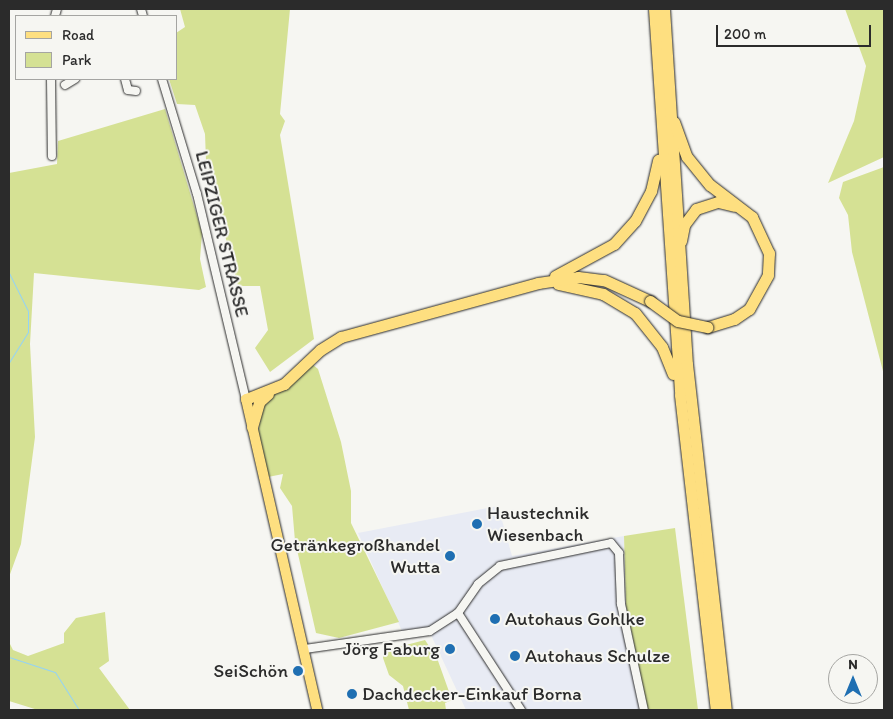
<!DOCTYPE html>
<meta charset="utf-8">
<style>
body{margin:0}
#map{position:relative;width:893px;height:719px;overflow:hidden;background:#f6f6f2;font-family:Itim,sans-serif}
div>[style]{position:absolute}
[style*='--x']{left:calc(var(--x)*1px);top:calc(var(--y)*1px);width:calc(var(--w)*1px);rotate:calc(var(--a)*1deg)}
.built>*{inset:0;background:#e8ebf4}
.green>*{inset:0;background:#d5e194}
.stream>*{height:1px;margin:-0.5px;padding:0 0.5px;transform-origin:0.5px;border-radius:0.5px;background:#94d3f5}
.roads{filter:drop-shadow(0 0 1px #2b2b2b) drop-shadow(0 0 1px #2b2b2b)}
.minor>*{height:8px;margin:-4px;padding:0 4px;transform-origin:4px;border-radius:4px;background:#f6f6f2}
.major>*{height:10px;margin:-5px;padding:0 5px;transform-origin:5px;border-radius:5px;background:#fedf80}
.highway>*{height:11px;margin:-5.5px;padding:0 5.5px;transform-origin:5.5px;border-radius:5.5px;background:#fedf80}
.bridges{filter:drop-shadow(0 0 1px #2b2b2b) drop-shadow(0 0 1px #2b2b2b)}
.highway-bridge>*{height:11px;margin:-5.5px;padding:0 5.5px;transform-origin:5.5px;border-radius:5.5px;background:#fedf80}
.dots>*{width:14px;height:14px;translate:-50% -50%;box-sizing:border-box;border:2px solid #f6f6f2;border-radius:50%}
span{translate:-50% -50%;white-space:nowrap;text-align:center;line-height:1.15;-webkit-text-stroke:4px #f6f6f2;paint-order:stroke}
.street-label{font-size:19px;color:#2b2b2b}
.poi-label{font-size:19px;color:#2b2b2b}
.left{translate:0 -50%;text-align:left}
.right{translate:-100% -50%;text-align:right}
.frame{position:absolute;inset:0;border:10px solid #2b2b2b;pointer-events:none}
.legend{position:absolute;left:15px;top:15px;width:162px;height:65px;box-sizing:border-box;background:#f6f6f2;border:1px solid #a5a5a2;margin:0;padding:6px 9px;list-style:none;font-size:15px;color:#2b2b2b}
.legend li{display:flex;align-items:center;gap:10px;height:25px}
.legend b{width:25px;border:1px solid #a5a5a2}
.north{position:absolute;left:828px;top:654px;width:50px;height:50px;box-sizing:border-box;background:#f6f6f2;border:1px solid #a5a5a2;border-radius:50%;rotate:0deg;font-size:14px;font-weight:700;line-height:20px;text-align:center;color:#2b2b2b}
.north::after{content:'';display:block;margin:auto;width:18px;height:22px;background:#1f6fb2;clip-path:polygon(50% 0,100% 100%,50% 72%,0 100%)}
.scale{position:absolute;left:716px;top:25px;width:155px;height:22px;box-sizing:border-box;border:2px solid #2b2b2b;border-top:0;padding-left:6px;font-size:15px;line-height:18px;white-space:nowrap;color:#2b2b2b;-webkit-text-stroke:4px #f6f6f2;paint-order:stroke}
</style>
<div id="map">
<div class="built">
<div style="clip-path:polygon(498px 506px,512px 556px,624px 536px,626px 606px,648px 710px,466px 710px,431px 635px,402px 631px,358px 533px)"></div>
</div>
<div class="green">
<div style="clip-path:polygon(180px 9px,290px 9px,280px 114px,285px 121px,280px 135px,314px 339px,270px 372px,255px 348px,268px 330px,260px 286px,238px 286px,206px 161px,205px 134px,195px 105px,177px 104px,169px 79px,176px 79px,176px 33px,185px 27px)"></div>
<div style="clip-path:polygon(845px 9px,884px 9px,884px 157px,828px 183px,854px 121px,866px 66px)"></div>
<div style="clip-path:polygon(165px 109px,202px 233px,200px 259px,206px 287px,199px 290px,34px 273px,30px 344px,35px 437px,21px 544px,9px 577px,9px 173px,57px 164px,58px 141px)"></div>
<div style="clip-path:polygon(884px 167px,884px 375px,852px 252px,848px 215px,839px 198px,843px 182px)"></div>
<div style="clip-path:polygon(312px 364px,318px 369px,341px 442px,351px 491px,351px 523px,399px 622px,339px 638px,316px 633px,295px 541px,292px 506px,280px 488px,283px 474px,268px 477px,258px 433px,262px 404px)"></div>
<div style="clip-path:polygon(675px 528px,698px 710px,648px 710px,626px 606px,624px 536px)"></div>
<div style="clip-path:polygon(9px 593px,9px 642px,13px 650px,28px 656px,64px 643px,64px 633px,76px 618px,105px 612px,109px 661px,99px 668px,130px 710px,38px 710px,9px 701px)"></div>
<div style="clip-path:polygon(425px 640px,437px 658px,452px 700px,445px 703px,446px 710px,409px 710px,403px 686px,389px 675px,383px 658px,383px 651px)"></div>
</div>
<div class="stream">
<div style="--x:9;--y:244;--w:12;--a:90"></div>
<div style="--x:9;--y:273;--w:42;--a:63.4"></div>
<div style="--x:28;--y:311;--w:21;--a:90"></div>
<div style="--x:28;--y:332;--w:36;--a:122"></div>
<div style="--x:9;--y:657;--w:48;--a:18.1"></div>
<div style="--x:55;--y:672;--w:45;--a:57.7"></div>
</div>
<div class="roads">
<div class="minor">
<div style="--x:141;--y:9;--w:7;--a:74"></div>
<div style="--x:55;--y:16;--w:7;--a:-74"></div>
<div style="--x:51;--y:79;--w:77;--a:89.3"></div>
<div style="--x:125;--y:79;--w:11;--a:75"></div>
<div style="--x:128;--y:90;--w:8;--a:7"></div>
<div style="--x:162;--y:79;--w:120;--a:73.1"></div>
<div style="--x:197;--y:194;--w:211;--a:76.6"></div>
<div style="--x:65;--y:85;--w:12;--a:-31"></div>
<div style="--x:458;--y:613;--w:116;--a:57"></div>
<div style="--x:305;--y:649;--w:126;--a:-8.2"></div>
<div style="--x:430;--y:631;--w:33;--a:-33"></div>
<div style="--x:458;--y:613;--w:35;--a:-55"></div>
<div style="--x:478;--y:584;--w:28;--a:-39"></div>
<div style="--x:500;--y:566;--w:113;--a:-11.7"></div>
<div style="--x:611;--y:543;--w:13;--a:51"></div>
<div style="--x:619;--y:553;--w:51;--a:87.8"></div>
<div style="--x:621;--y:604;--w:108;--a:77.8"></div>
</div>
<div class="major">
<div style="--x:246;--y:399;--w:319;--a:77.1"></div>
</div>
<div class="highway">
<div style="--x:654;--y:9;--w:387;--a:86.1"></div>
<div style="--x:680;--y:395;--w:317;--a:83.5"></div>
<div style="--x:664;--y:9;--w:356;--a:86.3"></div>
<div style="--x:687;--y:364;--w:348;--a:83.6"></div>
<div style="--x:674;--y:122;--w:37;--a:70"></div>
<div style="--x:687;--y:157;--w:36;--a:51"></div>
<div style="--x:710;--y:185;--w:53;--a:37.3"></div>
<div style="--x:752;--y:217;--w:40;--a:65"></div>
<div style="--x:769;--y:253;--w:22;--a:93"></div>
<div style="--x:768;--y:275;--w:39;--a:119"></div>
<div style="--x:749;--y:309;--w:18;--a:146"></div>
<div style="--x:734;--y:319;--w:28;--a:163"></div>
<div style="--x:681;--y:241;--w:16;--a:-79"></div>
<div style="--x:684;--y:225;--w:20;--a:-53"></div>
<div style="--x:696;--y:209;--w:23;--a:-18"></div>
<div style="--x:718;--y:202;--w:17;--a:13"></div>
<div style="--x:555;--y:276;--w:67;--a:-28.5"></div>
<div style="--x:614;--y:244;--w:31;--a:-48"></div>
<div style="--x:635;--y:221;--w:34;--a:-62"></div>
<div style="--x:651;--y:191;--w:32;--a:-77"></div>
<div style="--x:558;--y:284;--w:46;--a:12.5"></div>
<div style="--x:603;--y:294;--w:37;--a:31"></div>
<div style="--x:635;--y:313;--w:43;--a:51.5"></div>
<div style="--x:662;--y:347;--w:29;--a:68"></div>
<div style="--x:246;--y:399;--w:41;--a:-21.5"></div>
<div style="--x:284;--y:384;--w:50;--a:-43.4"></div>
<div style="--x:320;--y:350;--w:25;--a:-32"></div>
<div style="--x:341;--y:337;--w:204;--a:-15.3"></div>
<div style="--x:538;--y:283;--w:40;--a:-8.5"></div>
<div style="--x:578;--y:277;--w:26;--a:7"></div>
<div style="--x:604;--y:280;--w:51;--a:24.5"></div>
<div style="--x:252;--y:427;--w:26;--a:-74"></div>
<div style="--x:259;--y:402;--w:12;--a:-42"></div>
</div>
</div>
<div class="bridges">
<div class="highway-bridge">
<div style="--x:650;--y:301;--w:34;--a:36"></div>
<div style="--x:678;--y:321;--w:30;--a:12"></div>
</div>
</div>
<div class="dots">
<div style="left:477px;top:524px;background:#1f6fb2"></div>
<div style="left:450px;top:556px;background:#1f6fb2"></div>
<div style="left:495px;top:619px;background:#1f6fb2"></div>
<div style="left:450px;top:649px;background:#1f6fb2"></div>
<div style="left:515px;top:656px;background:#1f6fb2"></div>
<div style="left:298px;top:671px;background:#1f6fb2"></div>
<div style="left:352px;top:694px;background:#1f6fb2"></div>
</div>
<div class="street-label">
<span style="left:222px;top:234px;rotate:76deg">LEIPZIGER STRASSE</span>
</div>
<div class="poi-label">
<span class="left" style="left:487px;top:524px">Haustechnik<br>Wiesenbach</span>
<span class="right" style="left:440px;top:556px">Getränkegroßhandel<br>Wutta</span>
<span class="left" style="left:505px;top:619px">Autohaus Gohlke</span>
<span class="right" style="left:440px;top:649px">Jörg Faburg</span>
<span class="left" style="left:525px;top:656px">Autohaus Schulze</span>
<span class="right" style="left:288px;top:671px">SeiSchön</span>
<span class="left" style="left:362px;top:694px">Dachdecker-Einkauf Borna</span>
</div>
<div class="frame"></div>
<ul class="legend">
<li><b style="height:6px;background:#fedf80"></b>Road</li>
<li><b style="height:14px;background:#d5e194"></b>Park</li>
</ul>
<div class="north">N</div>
<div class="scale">200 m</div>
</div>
